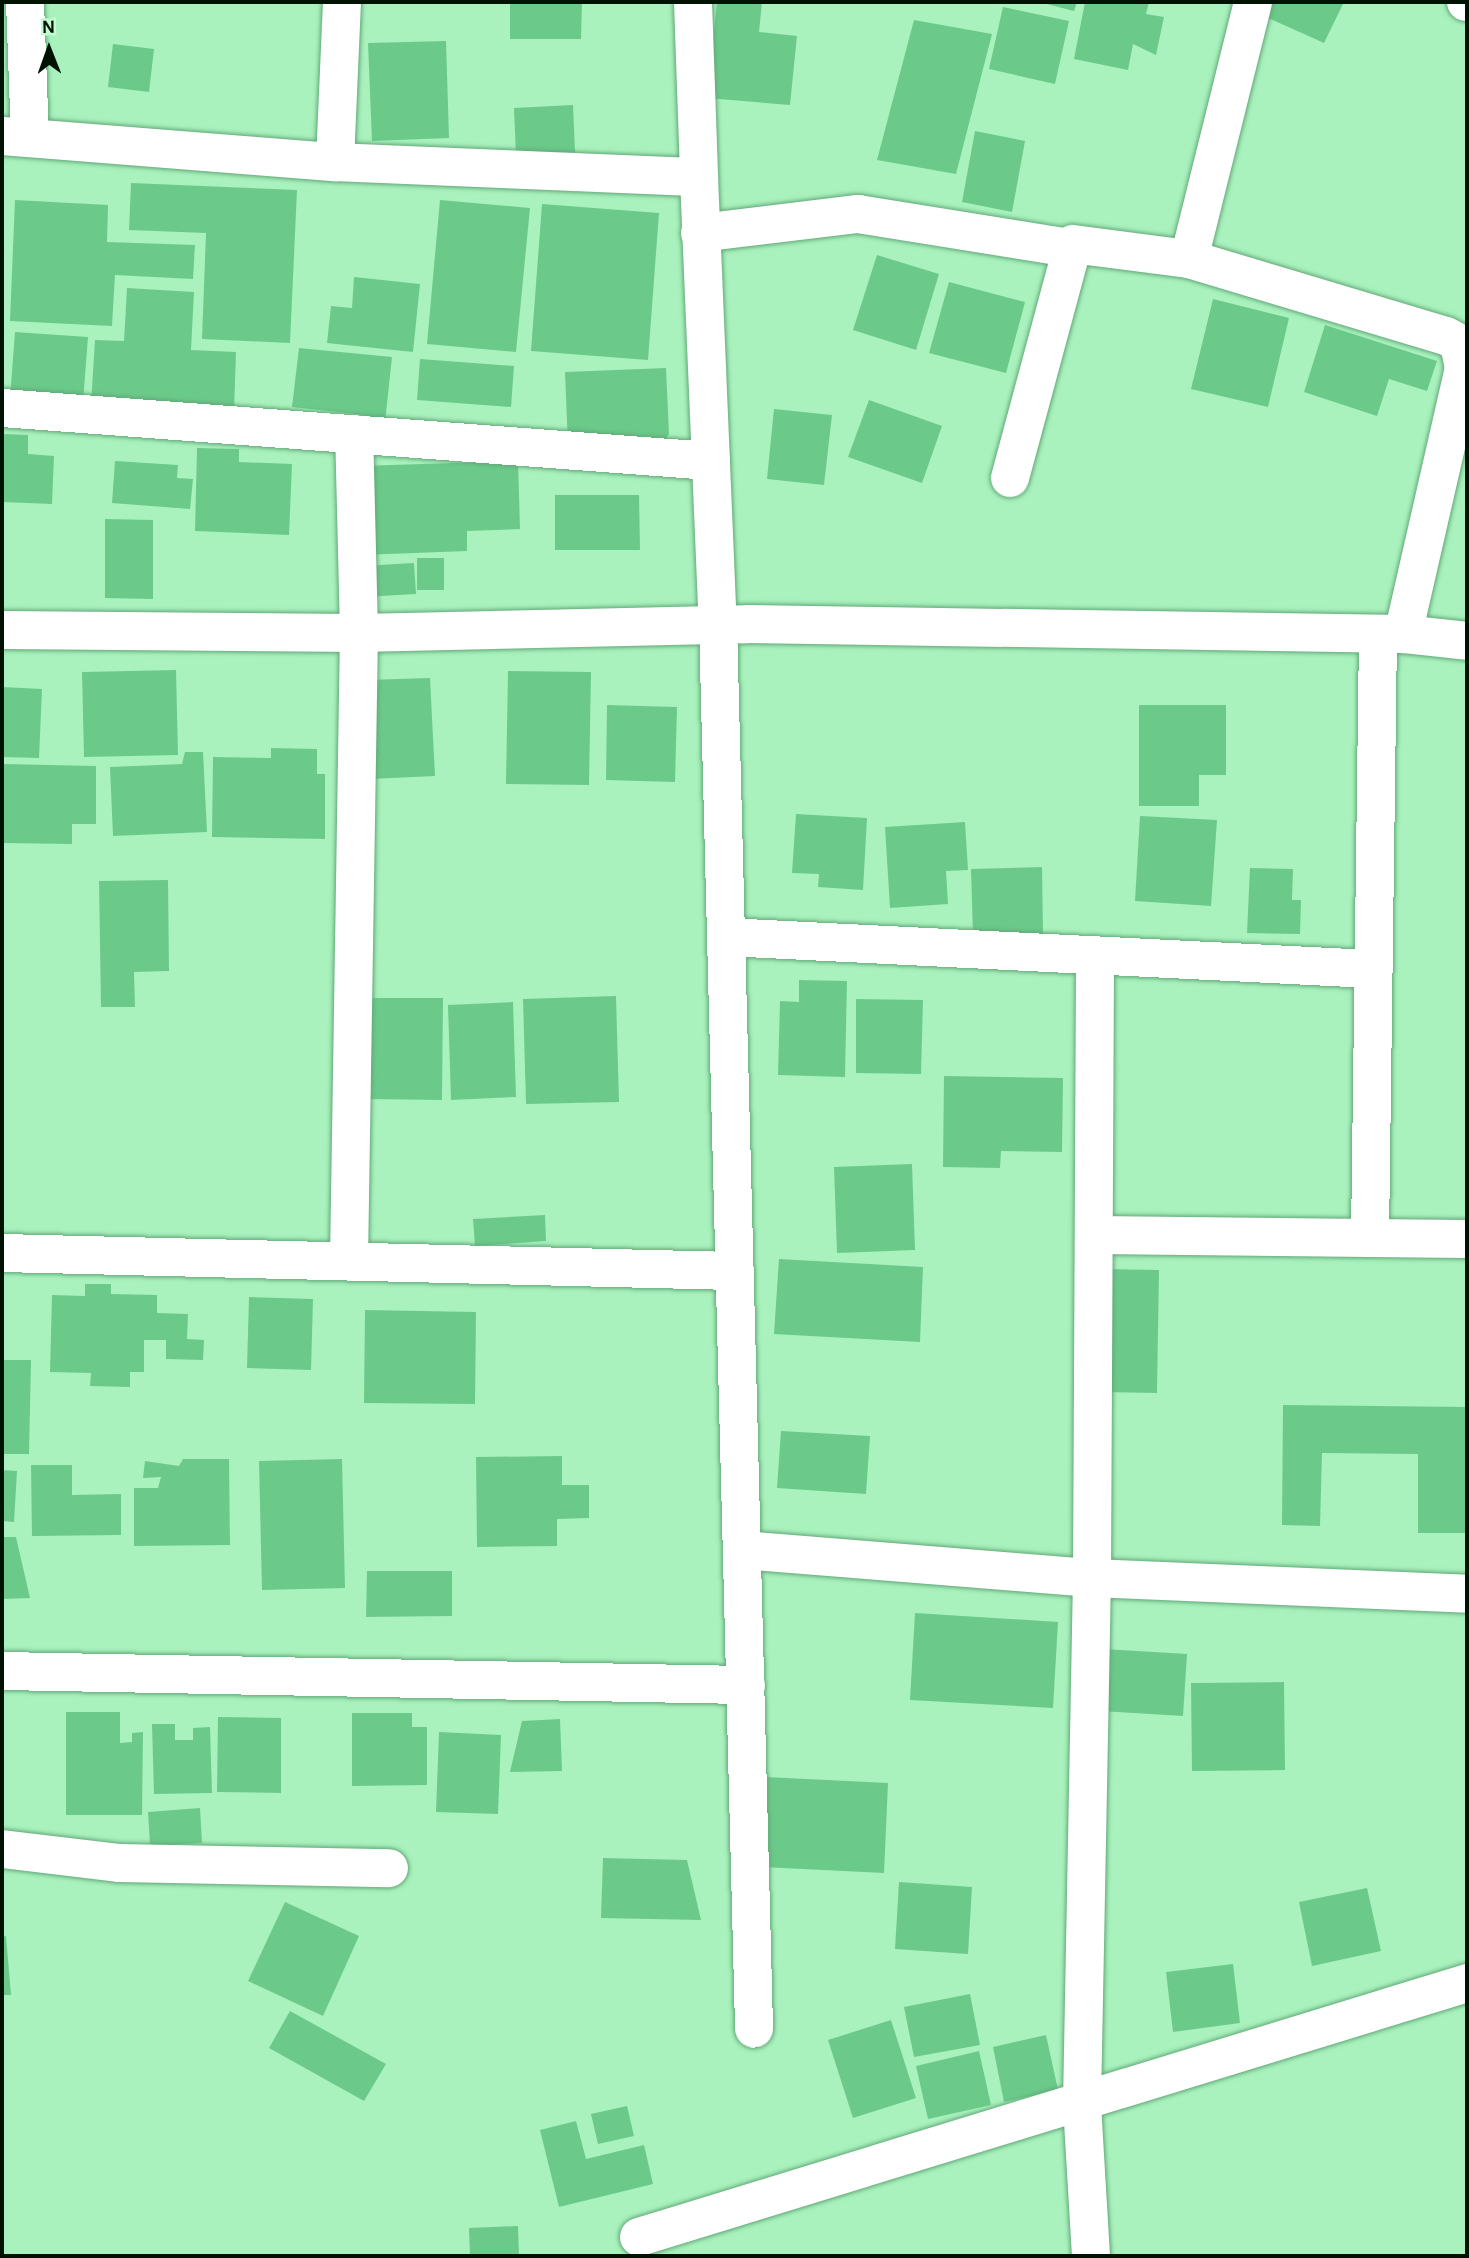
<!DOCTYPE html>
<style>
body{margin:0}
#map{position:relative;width:1469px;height:2258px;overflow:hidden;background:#a9f2be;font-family:"Alegreya Sans",sans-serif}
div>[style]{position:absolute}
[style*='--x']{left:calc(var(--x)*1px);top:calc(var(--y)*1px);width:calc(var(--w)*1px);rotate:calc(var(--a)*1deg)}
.building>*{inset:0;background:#6bca8a}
.roads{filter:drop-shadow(0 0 2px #62a878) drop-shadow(0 0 2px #62a878)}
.street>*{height:38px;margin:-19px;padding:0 19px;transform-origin:19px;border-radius:19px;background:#fff}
span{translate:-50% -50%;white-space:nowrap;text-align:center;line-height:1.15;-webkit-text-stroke:5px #c2fcd1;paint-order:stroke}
.frame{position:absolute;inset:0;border:4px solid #001303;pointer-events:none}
.north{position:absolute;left:14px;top:14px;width:70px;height:70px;-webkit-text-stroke:5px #c2fcd1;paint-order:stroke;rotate:359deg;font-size:19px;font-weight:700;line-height:28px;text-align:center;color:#001303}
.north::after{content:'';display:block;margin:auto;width:24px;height:32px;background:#001303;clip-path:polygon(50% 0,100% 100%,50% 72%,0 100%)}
</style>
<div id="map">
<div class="building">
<div style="clip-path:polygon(510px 2px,582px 2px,581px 39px,510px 39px)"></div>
<div style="clip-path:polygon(717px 2px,762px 2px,759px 32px,797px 36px,790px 105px,707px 98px)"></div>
<div style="clip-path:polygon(1039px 2px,1077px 2px,1074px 11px)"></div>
<div style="clip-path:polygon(1085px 2px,1149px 2px,1146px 14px,1164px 17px,1156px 55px,1133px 44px,1128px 70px,1074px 59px)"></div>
<div style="clip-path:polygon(1260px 2px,1344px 2px,1324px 43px,1255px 12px)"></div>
<div style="clip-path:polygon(1003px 7px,1069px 21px,1055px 84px,989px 69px)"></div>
<div style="clip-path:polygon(914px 20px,992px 34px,956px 174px,877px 160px)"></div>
<div style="clip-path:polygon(446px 41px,449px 138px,372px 141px,368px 43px)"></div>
<div style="clip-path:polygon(113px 44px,154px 49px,149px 92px,108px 87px)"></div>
<div style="clip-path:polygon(573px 105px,575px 152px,516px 156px,514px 108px)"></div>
<div style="clip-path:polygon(975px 131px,1025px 141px,1012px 212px,962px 202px)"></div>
<div style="clip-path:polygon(131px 183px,297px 190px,290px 343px,202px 339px,206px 233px,129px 230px)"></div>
<div style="clip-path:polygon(15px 200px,108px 205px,107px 242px,195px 245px,193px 279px,115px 275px,112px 326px,10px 321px)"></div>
<div style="clip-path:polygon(440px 200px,530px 208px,516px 352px,427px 344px)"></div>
<div style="clip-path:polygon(542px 204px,659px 213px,648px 360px,531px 351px)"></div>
<div style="clip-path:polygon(877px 255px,939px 274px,916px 350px,853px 330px)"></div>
<div style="clip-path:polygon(354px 277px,420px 284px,413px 352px,327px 343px,331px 306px,352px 308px)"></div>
<div style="clip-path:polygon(949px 282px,1025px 302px,1006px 373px,929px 353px)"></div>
<div style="clip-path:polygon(127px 288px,194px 292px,191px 350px,236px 352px,234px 412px,91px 404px,95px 340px,124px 341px)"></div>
<div style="clip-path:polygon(1213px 299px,1289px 318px,1268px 407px,1191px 389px)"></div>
<div style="clip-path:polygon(1325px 325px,1437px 361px,1427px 391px,1389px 379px,1377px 416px,1304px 392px)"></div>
<div style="clip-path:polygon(15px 332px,88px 337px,83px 402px,10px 398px)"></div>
<div style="clip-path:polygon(299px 348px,392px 357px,384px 432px,364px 429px,365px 415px,292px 407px)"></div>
<div style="clip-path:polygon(420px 359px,514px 366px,511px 407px,417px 400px)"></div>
<div style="clip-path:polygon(666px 368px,669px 434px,663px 443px,568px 446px,565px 372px)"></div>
<div style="clip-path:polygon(869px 400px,942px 426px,922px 483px,848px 457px)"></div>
<div style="clip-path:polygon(774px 409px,832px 415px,824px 485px,767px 479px)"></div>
<div style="clip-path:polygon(2px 434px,28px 435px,28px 454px,54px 456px,52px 504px,2px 502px)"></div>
<div style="clip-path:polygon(197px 448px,239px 449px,239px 462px,292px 464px,289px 535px,195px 531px)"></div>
<div style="clip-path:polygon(115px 461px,178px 465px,177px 478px,193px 479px,190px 509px,112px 503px)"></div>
<div style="clip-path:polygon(518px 461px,520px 529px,467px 531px,467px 551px,362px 555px,359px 466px)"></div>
<div style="clip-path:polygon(555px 495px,639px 495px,640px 550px,555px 550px)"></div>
<div style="clip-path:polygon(105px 519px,153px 520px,153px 599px,105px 598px)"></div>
<div style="clip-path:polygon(417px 558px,444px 558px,444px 590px,417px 590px)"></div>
<div style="clip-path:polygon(414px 563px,416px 594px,363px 597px,362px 566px)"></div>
<div style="clip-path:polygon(176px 670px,178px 755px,84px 757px,82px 672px)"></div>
<div style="clip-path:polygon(508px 671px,591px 672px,589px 785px,506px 784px)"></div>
<div style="clip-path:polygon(430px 678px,435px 776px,370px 779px,366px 680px)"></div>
<div style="clip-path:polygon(2px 687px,42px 689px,39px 758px,2px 757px)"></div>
<div style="clip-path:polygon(607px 705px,677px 707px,675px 782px,606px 780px)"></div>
<div style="clip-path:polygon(1139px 705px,1226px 705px,1226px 775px,1199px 775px,1199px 806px,1139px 806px)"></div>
<div style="clip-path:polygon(271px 748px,317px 749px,317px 774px,325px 774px,325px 839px,212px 837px,213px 757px,271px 758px)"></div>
<div style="clip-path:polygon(185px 752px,203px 752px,207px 832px,113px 836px,110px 767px,182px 764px)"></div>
<div style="clip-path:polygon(2px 764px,96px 766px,96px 824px,72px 824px,72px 844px,2px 843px)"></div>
<div style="clip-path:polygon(796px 814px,867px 818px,863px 890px,818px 887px,819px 874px,792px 873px)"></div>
<div style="clip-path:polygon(1140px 816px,1217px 820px,1211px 906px,1135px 901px)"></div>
<div style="clip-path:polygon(965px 822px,968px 870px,946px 871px,948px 904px,890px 908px,885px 827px)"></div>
<div style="clip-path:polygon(1042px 867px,1043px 934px,973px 935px,971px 869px)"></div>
<div style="clip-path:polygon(1250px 868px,1293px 869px,1292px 900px,1301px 900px,1300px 934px,1247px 933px)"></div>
<div style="clip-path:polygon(168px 880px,169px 971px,134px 972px,135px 1007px,101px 1007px,99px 881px)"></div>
<div style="clip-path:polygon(799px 980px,847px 981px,845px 1077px,778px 1075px,780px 1001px,799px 1002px)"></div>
<div style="clip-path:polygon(616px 996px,619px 1102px,526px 1104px,523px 999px)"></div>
<div style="clip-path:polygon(370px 998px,443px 998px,442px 1100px,368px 1099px)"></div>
<div style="clip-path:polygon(856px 999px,923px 1000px,921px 1074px,856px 1073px)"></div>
<div style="clip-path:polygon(513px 1002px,516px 1097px,451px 1100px,448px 1005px)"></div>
<div style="clip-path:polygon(944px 1076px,1063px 1078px,1062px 1152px,1001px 1151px,1000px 1168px,943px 1167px)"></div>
<div style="clip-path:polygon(912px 1164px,915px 1250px,837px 1253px,834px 1167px)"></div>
<div style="clip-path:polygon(545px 1215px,546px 1241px,475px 1246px,473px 1219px)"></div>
<div style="clip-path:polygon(779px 1259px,923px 1267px,920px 1342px,774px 1334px)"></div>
<div style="clip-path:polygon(1101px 1269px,1159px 1270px,1157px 1393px,1100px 1392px)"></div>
<div style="clip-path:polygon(85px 1284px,111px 1284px,111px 1294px,157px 1295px,157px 1313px,188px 1314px,187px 1339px,204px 1340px,203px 1360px,166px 1359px,166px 1340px,144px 1340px,144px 1372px,130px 1372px,130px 1387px,90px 1386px,91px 1373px,50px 1372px,52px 1295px,85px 1296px)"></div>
<div style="clip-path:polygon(249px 1297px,313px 1299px,311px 1370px,247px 1368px)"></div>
<div style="clip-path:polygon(365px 1310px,476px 1312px,475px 1404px,364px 1403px)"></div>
<div style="clip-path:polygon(2px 1360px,31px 1360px,29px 1454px,2px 1454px)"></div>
<div style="clip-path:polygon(1283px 1405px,1467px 1407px,1467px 1533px,1418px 1533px,1418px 1454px,1322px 1453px,1320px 1526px,1282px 1525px)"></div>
<div style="clip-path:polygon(781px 1431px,870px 1436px,866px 1494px,777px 1488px)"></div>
<div style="clip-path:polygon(562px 1456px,562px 1485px,589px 1485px,589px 1518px,557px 1519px,557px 1546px,477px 1547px,476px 1457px)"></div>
<div style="clip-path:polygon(183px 1459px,229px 1459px,230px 1545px,134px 1546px,134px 1488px,158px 1488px,161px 1477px,143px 1478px,145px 1461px,179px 1466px)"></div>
<div style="clip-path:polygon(342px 1459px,345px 1588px,262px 1590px,259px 1461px)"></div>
<div style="clip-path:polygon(31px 1465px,72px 1465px,72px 1495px,121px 1494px,121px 1535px,32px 1536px)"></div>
<div style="clip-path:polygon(2px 1470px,17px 1471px,14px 1522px,2px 1521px)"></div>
<div style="clip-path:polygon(2px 1537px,16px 1537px,30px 1598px,2px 1599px)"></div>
<div style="clip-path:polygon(367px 1571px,452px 1571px,452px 1616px,366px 1617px)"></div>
<div style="clip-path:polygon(915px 1613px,1058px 1622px,1053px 1708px,910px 1700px)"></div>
<div style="clip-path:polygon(1104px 1649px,1187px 1654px,1183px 1716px,1100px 1711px)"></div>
<div style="clip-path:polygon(1284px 1682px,1285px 1770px,1192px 1771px,1191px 1683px)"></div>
<div style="clip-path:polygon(66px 1712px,120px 1712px,120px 1743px,132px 1742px,132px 1733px,143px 1732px,142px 1815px,66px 1815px)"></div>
<div style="clip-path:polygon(352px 1713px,412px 1713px,412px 1727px,427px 1727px,427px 1785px,352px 1786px)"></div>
<div style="clip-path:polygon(218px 1717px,281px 1718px,281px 1793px,217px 1792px)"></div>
<div style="clip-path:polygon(560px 1719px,562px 1771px,510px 1772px,522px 1721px)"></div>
<div style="clip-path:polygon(152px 1724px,175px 1724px,175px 1740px,193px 1740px,193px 1728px,210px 1727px,212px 1793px,154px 1794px)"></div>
<div style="clip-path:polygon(439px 1732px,501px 1735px,498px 1814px,436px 1812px)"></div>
<div style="clip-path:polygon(766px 1777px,888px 1783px,884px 1873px,762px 1867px)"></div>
<div style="clip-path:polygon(200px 1808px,202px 1843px,150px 1846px,148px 1812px)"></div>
<div style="clip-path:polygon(603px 1858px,687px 1860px,701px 1920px,601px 1918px)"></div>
<div style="clip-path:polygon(899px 1882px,972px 1887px,968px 1954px,895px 1949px)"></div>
<div style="clip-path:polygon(1367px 1888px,1381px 1951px,1312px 1966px,1299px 1902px)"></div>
<div style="clip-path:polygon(285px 1902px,359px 1936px,323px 2016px,248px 1981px)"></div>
<div style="clip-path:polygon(6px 1936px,11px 1995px,2px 1995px,2px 1937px)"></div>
<div style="clip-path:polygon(1233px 1964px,1240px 2023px,1173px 2032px,1166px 1972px)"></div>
<div style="clip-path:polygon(970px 1994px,980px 2045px,914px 2057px,904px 2007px)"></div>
<div style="clip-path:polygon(290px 2011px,386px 2064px,364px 2101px,269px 2048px)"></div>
<div style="clip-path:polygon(891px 2020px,916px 2098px,853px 2118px,828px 2040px)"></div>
<div style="clip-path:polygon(1046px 2035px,1058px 2090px,1004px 2102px,993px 2047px)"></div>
<div style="clip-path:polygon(979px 2051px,991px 2105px,928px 2119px,916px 2066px)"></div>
<div style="clip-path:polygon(627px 2106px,634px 2136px,598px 2144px,591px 2114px)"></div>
<div style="clip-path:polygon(576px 2121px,586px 2159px,644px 2145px,653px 2184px,559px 2207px,540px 2130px)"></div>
<div style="clip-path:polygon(518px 2226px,519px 2256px,470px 2256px,469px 2228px)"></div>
</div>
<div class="roads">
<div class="street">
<div style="--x:25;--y:2;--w:136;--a:87.9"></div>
<div style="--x:693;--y:2;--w:175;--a:88"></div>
<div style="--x:1466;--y:2;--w:1;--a:0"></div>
<div style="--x:2;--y:136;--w:334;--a:4.5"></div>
<div style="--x:335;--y:162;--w:364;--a:2.4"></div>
<div style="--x:699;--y:177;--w:447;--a:87.6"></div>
<div style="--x:718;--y:624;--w:1405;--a:88.53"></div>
<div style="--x:335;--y:162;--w:160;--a:-87.5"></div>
<div style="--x:700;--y:233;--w:159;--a:-6.9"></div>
<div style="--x:858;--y:214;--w:216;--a:9.1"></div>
<div style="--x:1189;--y:259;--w:265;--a:-76"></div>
<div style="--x:2;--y:408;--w:711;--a:4.28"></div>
<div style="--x:1010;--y:478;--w:242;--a:-74.9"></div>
<div style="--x:1073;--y:244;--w:117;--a:7.4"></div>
<div style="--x:1189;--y:259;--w:268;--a:16.7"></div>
<div style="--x:1446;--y:336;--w:15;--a:28"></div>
<div style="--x:1459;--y:343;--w:25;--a:79"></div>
<div style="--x:1464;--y:368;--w:273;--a:102.9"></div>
<div style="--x:2;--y:630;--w:357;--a:0.5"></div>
<div style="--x:359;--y:633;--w:389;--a:-1.3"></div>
<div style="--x:748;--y:624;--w:655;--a:0.87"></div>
<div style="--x:1403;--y:634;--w:64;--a:6.2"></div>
<div style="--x:1378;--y:634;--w:604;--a:90.76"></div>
<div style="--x:1370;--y:1238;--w:97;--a:0.6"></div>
<div style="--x:726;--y:937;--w:646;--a:2.84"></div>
<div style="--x:1094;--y:1235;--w:276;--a:0.6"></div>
<div style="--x:2;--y:1253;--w:733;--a:1.41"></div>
<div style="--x:349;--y:1261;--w:628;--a:-89.09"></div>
<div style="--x:359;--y:633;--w:199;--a:-91.4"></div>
<div style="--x:742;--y:1550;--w:351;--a:4.6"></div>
<div style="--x:1092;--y:1578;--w:375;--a:2.4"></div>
<div style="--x:2;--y:1671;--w:744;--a:1.08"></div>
<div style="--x:2;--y:1849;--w:119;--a:6.8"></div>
<div style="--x:120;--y:1863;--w:269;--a:1.1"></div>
<div style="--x:639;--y:2237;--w:866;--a:-17.05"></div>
<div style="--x:1091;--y:2256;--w:153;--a:-93.4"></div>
<div style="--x:1082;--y:2103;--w:525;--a:-88.91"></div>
<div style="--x:1092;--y:1578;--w:622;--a:-89.72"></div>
</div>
</div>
<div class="frame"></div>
<div class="north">N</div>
</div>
